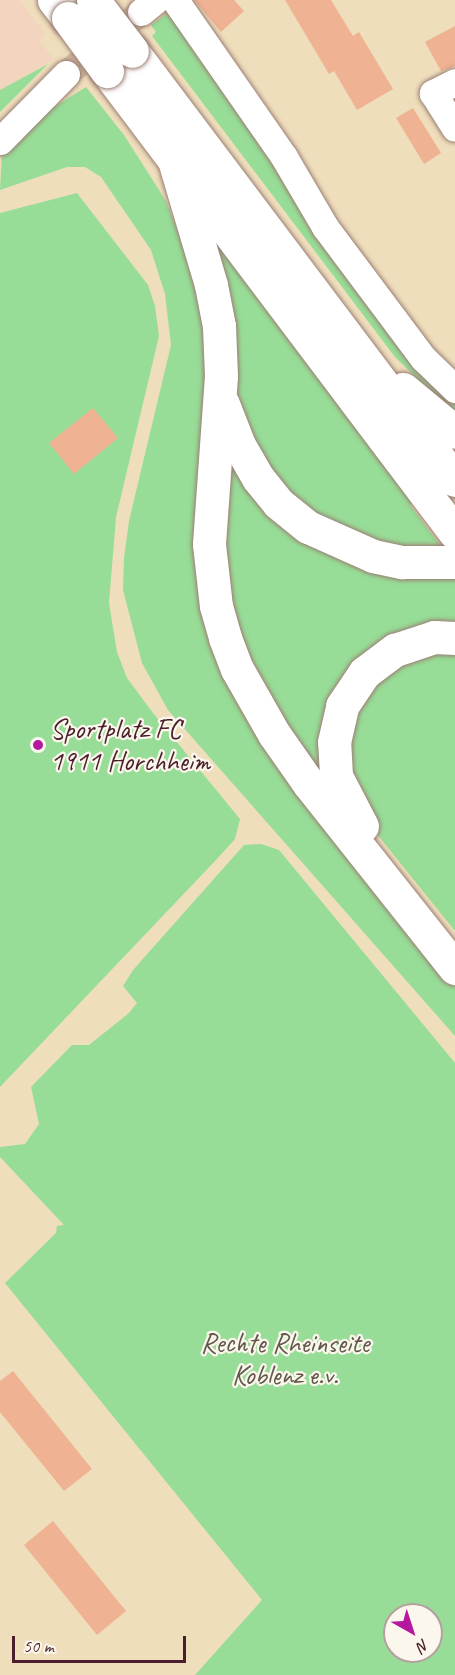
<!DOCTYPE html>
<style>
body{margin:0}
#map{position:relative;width:455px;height:1675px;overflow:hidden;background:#efdebc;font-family:Caveat,sans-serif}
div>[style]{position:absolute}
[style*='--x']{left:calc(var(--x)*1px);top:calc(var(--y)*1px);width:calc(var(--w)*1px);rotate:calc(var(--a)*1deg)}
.built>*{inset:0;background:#f3d4bf}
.green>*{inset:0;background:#97dd97}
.building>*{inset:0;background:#efb292}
.minor-tunnel>*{height:27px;margin-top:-13.5px;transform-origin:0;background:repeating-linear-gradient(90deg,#ceb89f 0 27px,transparent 0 41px)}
.roads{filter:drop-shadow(0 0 2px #9c7e74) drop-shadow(0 0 2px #9c7e74)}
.minor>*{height:27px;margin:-13.5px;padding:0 13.5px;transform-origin:13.5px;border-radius:13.5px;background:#fff}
.trunk>*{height:33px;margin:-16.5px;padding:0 16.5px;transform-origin:16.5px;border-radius:16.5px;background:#fff}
.bridges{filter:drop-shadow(0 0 2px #9c7e74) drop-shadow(0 0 2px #9c7e74)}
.trunk-bridge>*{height:33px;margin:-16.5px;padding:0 16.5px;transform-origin:16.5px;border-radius:16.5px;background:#fff}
.dots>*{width:16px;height:16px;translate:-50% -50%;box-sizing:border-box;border:3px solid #fbf7ec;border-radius:50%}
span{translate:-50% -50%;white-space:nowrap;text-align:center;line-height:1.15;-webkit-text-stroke:4.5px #fbf7ec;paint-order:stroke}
.poi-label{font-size:28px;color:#4a1f2b}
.left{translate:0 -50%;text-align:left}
.park-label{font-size:28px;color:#61584b}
.north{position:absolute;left:383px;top:1603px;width:60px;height:60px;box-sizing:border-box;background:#fbf7ec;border:2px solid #b4a19f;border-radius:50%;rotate:141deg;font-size:16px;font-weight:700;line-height:24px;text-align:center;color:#4a1f2b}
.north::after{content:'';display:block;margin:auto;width:21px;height:27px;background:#b5179e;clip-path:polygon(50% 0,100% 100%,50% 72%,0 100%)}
.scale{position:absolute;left:12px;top:1636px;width:174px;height:27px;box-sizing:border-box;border:3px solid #4a1f2b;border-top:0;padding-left:8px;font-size:18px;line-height:21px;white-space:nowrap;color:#4a1f2b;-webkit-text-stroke:4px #fbf7ec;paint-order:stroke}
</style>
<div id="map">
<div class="built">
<div style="clip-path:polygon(0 0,19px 0,46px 35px,39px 41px,54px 59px,0 91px)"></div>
</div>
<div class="green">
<div style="clip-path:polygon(173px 9px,455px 398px,455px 416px,395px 357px,152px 36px,156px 32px,151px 25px)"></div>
<div style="clip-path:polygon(48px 64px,0 112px,0 90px)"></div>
<div style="clip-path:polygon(86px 87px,124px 135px,166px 201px,203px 296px,214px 637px,455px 977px,455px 1036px,168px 710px,142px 663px,123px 590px,124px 558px,129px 521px,171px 345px,165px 294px,151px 250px,101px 177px,85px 167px,67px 167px,0 190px,2px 152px,41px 115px)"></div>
<div style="clip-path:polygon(77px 193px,148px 285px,155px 306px,159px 336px,116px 517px,109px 603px,117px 652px,127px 678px,153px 713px,240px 819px,235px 839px,215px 861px,0 1087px,0 213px)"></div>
<div style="clip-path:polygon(209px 228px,414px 501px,410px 505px,444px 550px,394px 547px,324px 523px,276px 482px,241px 412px)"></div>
<div style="clip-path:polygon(228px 445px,249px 484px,455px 574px,455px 625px,383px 642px,329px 785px,258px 688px,220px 569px)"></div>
<div style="clip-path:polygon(455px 647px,455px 931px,368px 823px,344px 760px,362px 694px,384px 671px)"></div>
<div style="clip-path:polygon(evenodd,261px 844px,279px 850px,455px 1063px,455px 1675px,195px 1675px,262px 1600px,5px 1283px,56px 1233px,57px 1226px,64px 1225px,0 1157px,0 1147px,25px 1144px,39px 1124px,31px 1087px,72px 1045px,89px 1045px,129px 1013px,137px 1003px,123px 986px,133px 970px,244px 845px,261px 844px,395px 1615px,431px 1615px,431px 1651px,395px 1651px,395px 1615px)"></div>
</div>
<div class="building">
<div style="clip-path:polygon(194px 0,234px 0,244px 11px,221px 32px)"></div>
<div style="clip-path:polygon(285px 0,331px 0,353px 36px,359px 32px,393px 89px,357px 110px,334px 71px,329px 74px)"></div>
<div style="clip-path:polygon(455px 26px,455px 66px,441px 71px,425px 42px)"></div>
<div style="clip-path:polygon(413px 108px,441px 153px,424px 164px,396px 118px)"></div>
<div style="clip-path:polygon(93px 408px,118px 438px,74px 474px,49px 443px)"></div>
<div style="clip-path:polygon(13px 1371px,92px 1469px,64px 1491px,0 1412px,0 1381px)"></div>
<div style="clip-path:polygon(53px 1521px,126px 1611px,97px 1635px,24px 1545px)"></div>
</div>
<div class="minor-tunnel">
<div style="--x:66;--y:74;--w:97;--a:-39.6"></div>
</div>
<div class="roads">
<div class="minor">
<div style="--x:175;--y:0;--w:191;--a:55.2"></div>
<div style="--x:284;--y:157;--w:81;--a:59.6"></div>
<div style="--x:325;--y:227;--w:164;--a:53.2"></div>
<div style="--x:423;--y:358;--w:45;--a:44.1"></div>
<div style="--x:141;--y:12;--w:19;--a:-39"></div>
<div style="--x:455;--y:82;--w:25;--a:153"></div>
<div style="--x:433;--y:93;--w:41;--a:57.8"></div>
<div style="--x:0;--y:141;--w:94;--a:-45.4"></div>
</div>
<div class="trunk">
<div style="--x:54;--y:0;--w:23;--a:52"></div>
<div style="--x:132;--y:51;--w:537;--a:53.02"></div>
<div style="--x:107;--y:71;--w:578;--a:53.01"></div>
<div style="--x:174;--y:160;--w:130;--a:73.5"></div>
<div style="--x:211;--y:285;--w:42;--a:79"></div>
<div style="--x:219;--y:326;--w:50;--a:87.7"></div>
<div style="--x:221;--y:376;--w:168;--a:94.1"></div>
<div style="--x:209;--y:544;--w:62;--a:83.6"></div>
<div style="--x:216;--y:606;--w:33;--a:74"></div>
<div style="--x:225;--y:638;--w:33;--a:69"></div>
<div style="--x:237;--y:669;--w:75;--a:60.4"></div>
<div style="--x:274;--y:734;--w:61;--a:55"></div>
<div style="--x:309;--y:784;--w:235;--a:51.6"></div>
<div style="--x:403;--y:389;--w:67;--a:39.6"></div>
<div style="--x:223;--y:404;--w:44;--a:68.7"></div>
<div style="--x:239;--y:445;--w:38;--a:60"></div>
<div style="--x:258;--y:478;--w:32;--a:51"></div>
<div style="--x:278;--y:503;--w:38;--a:39"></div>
<div style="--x:308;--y:527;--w:71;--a:24"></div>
<div style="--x:373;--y:556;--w:30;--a:12"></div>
<div style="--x:402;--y:562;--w:53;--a:0"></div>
<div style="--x:362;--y:826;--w:56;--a:-117.5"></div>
<div style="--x:336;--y:776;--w:34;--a:-93"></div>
<div style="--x:334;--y:742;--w:37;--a:-77"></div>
<div style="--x:342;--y:706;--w:40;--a:-56"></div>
<div style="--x:364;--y:673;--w:39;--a:-37"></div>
<div style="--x:395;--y:650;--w:41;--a:-18.4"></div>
<div style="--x:434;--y:637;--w:21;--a:3"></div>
</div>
</div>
<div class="bridges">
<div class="trunk-bridge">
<div style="--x:93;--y:0;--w:64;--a:52.6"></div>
<div style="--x:68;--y:18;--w:66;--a:53.7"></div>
</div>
</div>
<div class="dots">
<div style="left:38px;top:745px;background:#b5179e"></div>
</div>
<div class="poi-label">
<span class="left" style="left:50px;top:745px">Sportplatz FC<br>1911 Horchheim</span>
</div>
<div class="park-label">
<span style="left:285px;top:1359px">Rechte Rheinseite<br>Koblenz e.v.</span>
</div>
<div class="north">N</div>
<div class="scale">50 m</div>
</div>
